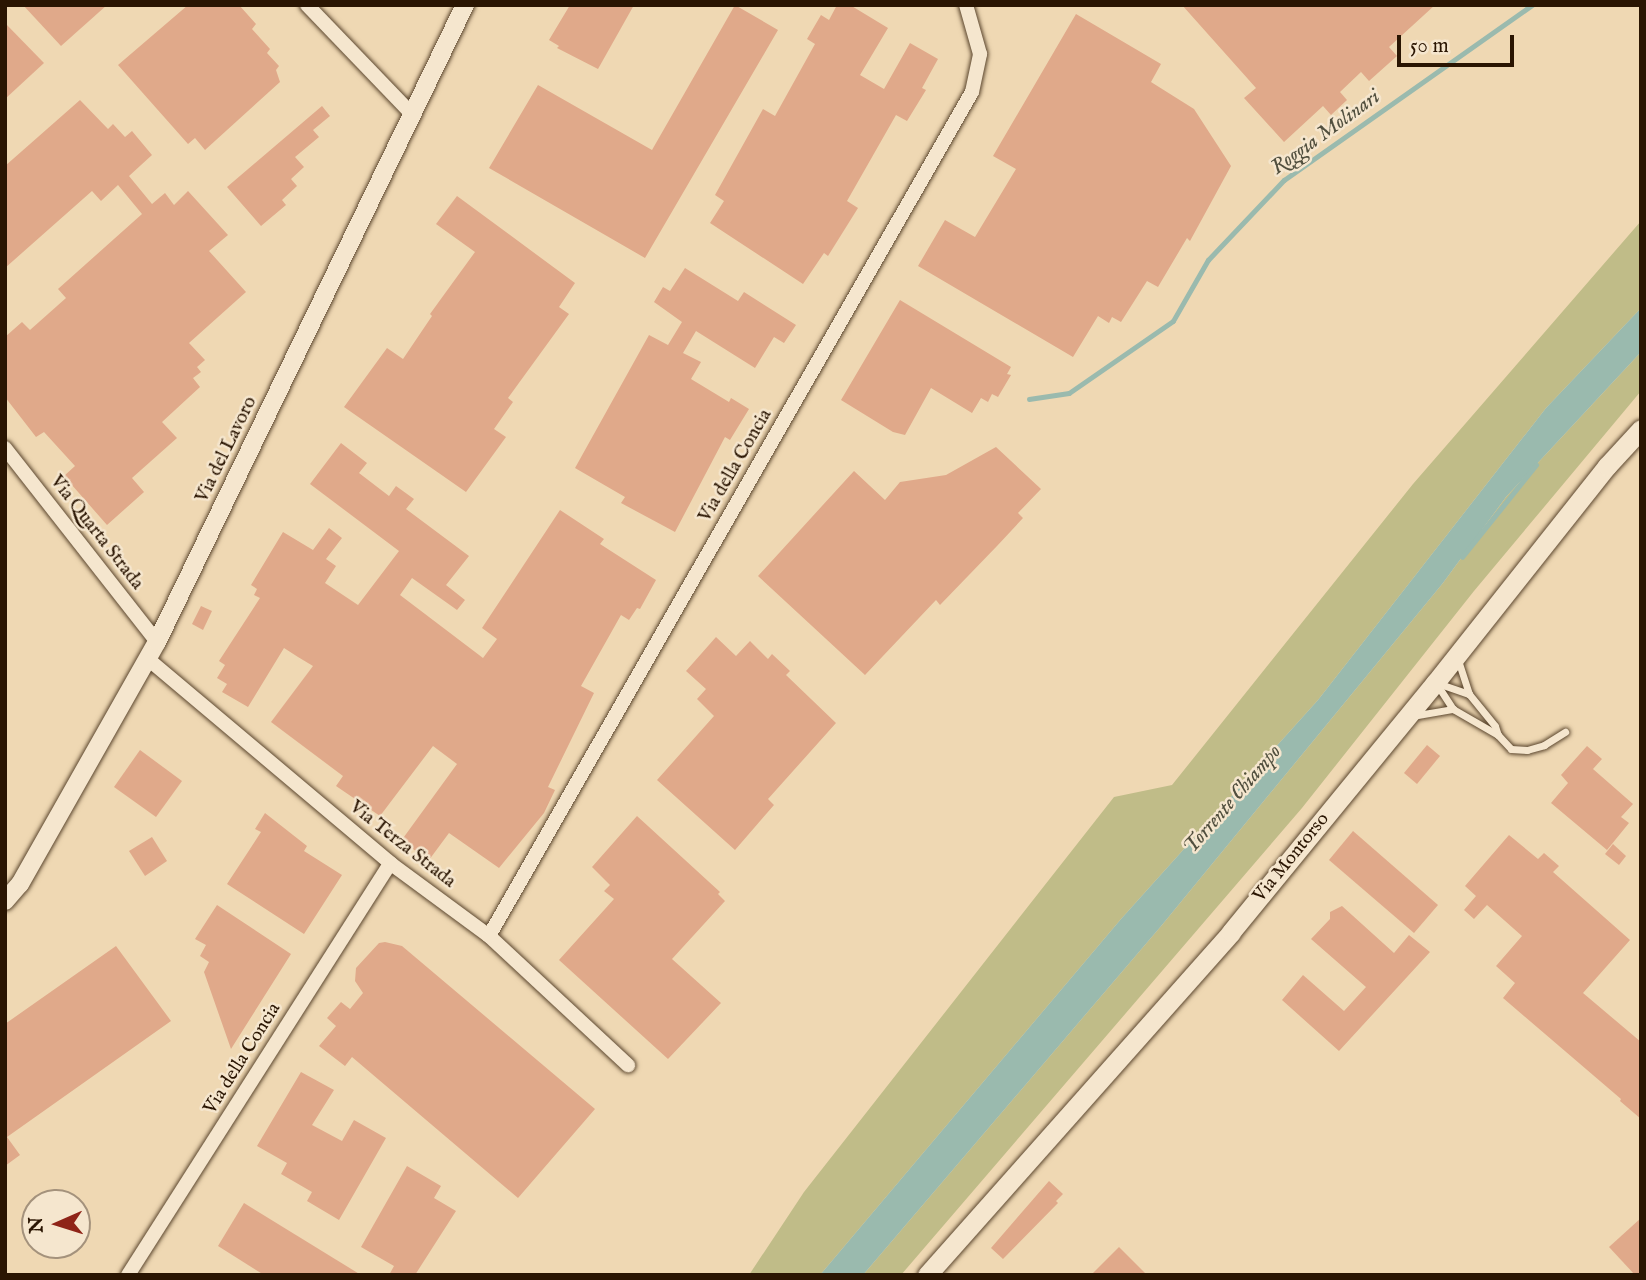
<!DOCTYPE html>
<style>
body{margin:0}
#map{position:relative;width:1646px;height:1280px;overflow:hidden;background:#efd8b3;font-family:"IM FELL English",serif}
div>[style]{position:absolute}
[style*='--x']{left:calc(var(--x)*1px);top:calc(var(--y)*1px);width:calc(var(--w)*1px);rotate:calc(var(--a)*1deg)}
.green>*{inset:0;background:#c0bc88}
.water>*{inset:0;background:#9abaae}
.stream>*{height:4.5px;margin:-2.25px;padding:0 2.25px;transform-origin:2.25px;border-radius:2.25px;background:#9abaae}
.building>*{inset:0;background:#e0a98a}
.roads{filter:drop-shadow(0 0 2px #5b462e) drop-shadow(0 0 2px #5b462e)}
.service>*{height:7px;margin:-3.5px;padding:0 3.5px;transform-origin:3.5px;border-radius:3.5px;background:#f5e6ce}
.minor>*{height:14px;margin:-7px;padding:0 7px;transform-origin:7px;border-radius:7px;background:#f5e6ce}
.tertiary>*{height:18px;margin:-9px;padding:0 9px;transform-origin:9px;border-radius:9px;background:#f5e6ce}
.secondary>*{height:19px;margin:-9.5px;padding:0 9.5px;transform-origin:9.5px;border-radius:9.5px;background:#f5e6ce}
span{translate:-50% -50%;white-space:nowrap;text-align:center;line-height:1.15;-webkit-text-stroke:5px #f5e6ce;paint-order:stroke}
.street-label{font-size:19px;color:#2a1502}
.water-label{font-size:21px;color:#514f3e;font-style:italic}
.frame{position:absolute;inset:0;border:7px solid #2a1502;pointer-events:none}
.north{position:absolute;left:21px;top:1189px;width:70px;height:70px;box-sizing:border-box;background:#f5e6ce;border:2px solid #a4927c;border-radius:50%;rotate:267deg;font-size:19px;font-weight:700;line-height:28px;text-align:center;color:#2a1502}
.north::after{content:'';display:block;margin:auto;width:24px;height:32px;background:#8f2418;clip-path:polygon(50% 0,100% 100%,50% 72%,0 100%)}
.scale{position:absolute;left:1397px;top:35px;width:117px;height:32px;box-sizing:border-box;border:4px solid #2a1502;border-top:0;padding-left:9px;font-size:21px;line-height:24px;white-space:nowrap;color:#2a1502;-webkit-text-stroke:5px #f5e6ce;paint-order:stroke}
</style>
<div id="map">
<div class="green">
<div style="clip-path:polygon(1641px 221px,1641px 308px,1546px 408px,1318px 700px,1121px 919px,820px 1275px,749px 1275px,804px 1192px,1114px 797px,1172px 785px,1413px 484px)"></div>
<div style="clip-path:polygon(1641px 352px,1641px 391px,1474px 591px,1302px 808px,901px 1275px,863px 1275px,1162px 925px,1443px 583px,1506px 497px)"></div>
</div>
<div class="water">
<div style="clip-path:polygon(1641px 308px,1641px 352px,1506px 497px,1443px 583px,1162px 925px,863px 1275px,820px 1275px,1121px 919px,1318px 700px,1546px 408px)"></div>
</div>
<div class="stream">
<div style="--x:1029;--y:399;--w:40;--a:-8.5"></div>
<div style="--x:1069;--y:393;--w:126;--a:-34.7"></div>
<div style="--x:1173;--y:321;--w:70;--a:-60.2"></div>
<div style="--x:1208;--y:260;--w:110;--a:-46.5"></div>
<div style="--x:1284;--y:180;--w:304;--a:-35.2"></div>
<div style="--x:1462;--y:557;--w:118;--a:-51.2"></div>
</div>
<div class="building">
<div style="clip-path:polygon(23px 5px,107px 5px,61px 46px)"></div>
<div style="clip-path:polygon(188px 5px,239px 5px,256px 24px,252px 29px,270px 49px,267px 53px,279px 66px,276px 70px,280px 82px,205px 150px,195px 138px,188px 144px,118px 65px)"></div>
<div style="clip-path:polygon(570px 5px,634px 5px,598px 69px,557px 48px,559px 46px,549px 40px)"></div>
<div style="clip-path:polygon(735px 5px,778px 30px,645px 258px,489px 168px,538px 85px,652px 150px)"></div>
<div style="clip-path:polygon(837px 5px,850px 5px,888px 28px,860px 75px,884px 89px,910px 43px,938px 59px,922px 88px,926px 90px,907px 121px,896px 115px,847px 201px,858px 208px,828px 256px,824px 253px,803px 284px,710px 223px,724px 201px,715px 195px,763px 109px,775px 116px,815px 44px,807px 39px,821px 15px,829px 20px)"></div>
<div style="clip-path:polygon(1182px 5px,1435px 5px,1389px 47px,1397px 56px,1369px 81px,1361px 72px,1340px 92px,1347px 100px,1331px 115px,1323px 106px,1284px 142px,1244px 98px,1256px 88px)"></div>
<div style="clip-path:polygon(1076px 14px,1161px 64px,1151px 82px,1194px 109px,1231px 166px,1190px 241px,1187px 238px,1158px 287px,1147px 281px,1121px 322px,1112px 317px,1109px 323px,1098px 316px,1073px 357px,918px 266px,945px 220px,975px 237px,1016px 169px,993px 156px)"></div>
<div style="clip-path:polygon(5px 23px,44px 63px,5px 99px)"></div>
<div style="clip-path:polygon(80px 100px,108px 129px,113px 124px,125px 137px,132px 131px,152px 155px,129px 176px,152px 204px,165px 193px,174px 205px,188px 191px,228px 235px,209px 251px,246px 292px,189px 343px,205px 360px,197px 367px,201px 372px,193px 378px,200px 387px,162px 422px,177px 438px,132px 478px,144px 492px,107px 525px,64px 476px,75px 466px,44px 432px,36px 437px,5px 397px,5px 337px,22px 322px,30px 330px,66px 298px,58px 289px,142px 214px,118px 185px,101px 201px,92px 191px,5px 268px,5px 166px)"></div>
<div style="clip-path:polygon(322px 106px,330px 116px,313px 130px,319px 137px,295px 157px,304px 167px,291px 179px,297px 186px,282px 200px,286px 205px,261px 226px,227px 187px)"></div>
<div style="clip-path:polygon(457px 196px,575px 283px,559px 307px,569px 314px,508px 398px,513px 402px,494px 429px,506px 437px,466px 492px,344px 407px,387px 348px,403px 359px,432px 316px,430px 314px,475px 252px,436px 224px)"></div>
<div style="clip-path:polygon(685px 268px,738px 301px,744px 292px,796px 325px,784px 343px,774px 337px,755px 368px,696px 331px,683px 353px,701px 362px,691px 379px,729px 402px,731px 398px,749px 409px,730px 440px,725px 437px,675px 532px,621px 503px,625px 497px,575px 468px,649px 335px,668px 345px,682px 322px,654px 302px,663px 287px,670px 291px)"></div>
<div style="clip-path:polygon(900px 300px,1011px 367px,1007px 374px,1011px 375px,998px 397px,992px 394px,988px 402px,981px 398px,972px 413px,931px 388px,905px 435px,893px 432px,841px 400px)"></div>
<div style="clip-path:polygon(341px 443px,367px 463px,359px 473px,389px 496px,396px 486px,414px 499px,406px 509px,469px 556px,446px 585px,465px 600px,457px 610px,412px 578px,400px 595px,483px 658px,497px 639px,482px 628px,560px 510px,604px 539px,600px 544px,656px 580px,640px 609px,637px 608px,629px 620px,621px 615px,581px 686px,594px 693px,548px 787px,555px 790px,544px 813px,499px 868px,449px 833px,429px 860px,401px 841px,457px 764px,433px 746px,380px 816px,336px 786px,343px 776px,271px 722px,313px 666px,298px 657px,284px 648px,248px 707px,222px 692px,227px 684px,217px 678px,225px 665px,219px 661px,260px 598px,254px 595px,257px 589px,251px 585px,283px 532px,313px 550px,329px 528px,342px 538px,326px 559px,336px 566px,325px 583px,358px 605px,399px 551px,310px 484px)"></div>
<div style="clip-path:polygon(996px 447px,1041px 489px,1018px 513px,1023px 518px,997px 546px,940px 605px,936px 600px,865px 675px,758px 576px,854px 471px,885px 500px,900px 482px,946px 475px)"></div>
<div style="clip-path:polygon(201px 606px,212px 611px,203px 630px,192px 624px)"></div>
<div style="clip-path:polygon(716px 637px,736px 656px,750px 641px,768px 659px,772px 654px,790px 671px,786px 675px,836px 723px,768px 799px,774px 805px,735px 850px,657px 780px,714px 716px,697px 699px,706px 689px,686px 671px)"></div>
<div style="clip-path:polygon(1427px 745px,1440px 756px,1417px 784px,1404px 773px)"></div>
<div style="clip-path:polygon(1587px 746px,1602px 759px,1593px 769px,1633px 804px,1621px 817px,1629px 823px,1607px 850px,1551px 803px,1568px 783px,1561px 775px)"></div>
<div style="clip-path:polygon(140px 750px,182px 781px,156px 817px,114px 787px)"></div>
<div style="clip-path:polygon(265px 813px,307px 846px,304px 851px,342px 875px,304px 934px,227px 884px,261px 832px,255px 829px)"></div>
<div style="clip-path:polygon(637px 816px,720px 892px,718px 894px,725px 901px,672px 959px,721px 1003px,668px 1059px,559px 960px,614px 899px,604px 891px,610px 885px,592px 867px)"></div>
<div style="clip-path:polygon(1353px 831px,1438px 905px,1414px 933px,1329px 860px)"></div>
<div style="clip-path:polygon(1509px 835px,1538px 859px,1544px 853px,1559px 866px,1553px 872px,1630px 940px,1583px 993px,1641px 1042px,1641px 1119px,1620px 1101px,1621px 1099px,1503px 998px,1515px 983px,1496px 966px,1522px 936px,1487px 905px,1474px 919px,1464px 910px,1476px 896px,1465px 886px)"></div>
<div style="clip-path:polygon(152px 837px,167px 861px,145px 876px,129px 851px)"></div>
<div style="clip-path:polygon(1613px 844px,1626px 856px,1619px 865px,1605px 854px)"></div>
<div style="clip-path:polygon(217px 905px,291px 954px,231px 1049px,204px 972px,209px 962px,200px 956px,206px 945px,195px 939px)"></div>
<div style="clip-path:polygon(1342px 906px,1394px 953px,1409px 935px,1430px 952px,1339px 1051px,1282px 1000px,1303px 975px,1344px 1011px,1366px 987px,1311px 939px,1330px 919px,1330px 912px)"></div>
<div style="clip-path:polygon(385px 942px,402px 946px,595px 1109px,518px 1198px,352px 1057px,345px 1066px,319px 1046px,336px 1026px,327px 1018px,341px 1002px,350px 1009px,363px 993px,355px 981px,356px 968px,379px 943px)"></div>
<div style="clip-path:polygon(116px 946px,171px 1021px,7px 1137px,20px 1155px,5px 1166px,5px 1024px)"></div>
<div style="clip-path:polygon(301px 1072px,334px 1090px,312px 1125px,342px 1141px,354px 1120px,386px 1138px,339px 1220px,307px 1201px,312px 1192px,281px 1174px,287px 1163px,257px 1146px)"></div>
<div style="clip-path:polygon(407px 1166px,441px 1186px,434px 1198px,456px 1211px,415px 1275px,389px 1275px,394px 1266px,361px 1247px)"></div>
<div style="clip-path:polygon(1049px 1181px,1063px 1194px,1056px 1201px,1058px 1203px,1003px 1259px,991px 1248px)"></div>
<div style="clip-path:polygon(244px 1203px,361px 1275px,264px 1275px,218px 1246px)"></div>
<div style="clip-path:polygon(1641px 1218px,1641px 1275px,1635px 1275px,1609px 1247px)"></div>
<div style="clip-path:polygon(1119px 1247px,1147px 1275px,1091px 1275px)"></div>
</div>
<div class="roads">
<div class="service">
<div style="--x:1458;--y:660;--w:36;--a:72"></div>
<div style="--x:1469;--y:694;--w:41;--a:50.9"></div>
<div style="--x:1495;--y:726;--w:9;--a:72"></div>
<div style="--x:1436;--y:683;--w:31;--a:57"></div>
<div style="--x:1453;--y:709;--w:52;--a:30"></div>
<div style="--x:1498;--y:735;--w:19;--a:47"></div>
<div style="--x:1511;--y:749;--w:16;--a:4"></div>
<div style="--x:1527;--y:750;--w:18;--a:-16"></div>
<div style="--x:1544;--y:745;--w:25;--a:-32"></div>
<div style="--x:1437;--y:683;--w:34;--a:19"></div>
<div style="--x:1412;--y:716;--w:42;--a:-9.7"></div>
</div>
<div class="minor">
<div style="--x:307;--y:5;--w:153;--a:46.1"></div>
<div style="--x:5;--y:448;--w:246;--a:51.9"></div>
<div style="--x:148;--y:659;--w:317;--a:40.1"></div>
<div style="--x:390;--y:863;--w:123;--a:36.4"></div>
<div style="--x:489;--y:936;--w:190;--a:42.9"></div>
<div style="--x:489;--y:936;--w:972;--a:-60.22"></div>
<div style="--x:972;--y:92;--w:39;--a:-78"></div>
<div style="--x:980;--y:54;--w:51;--a:-105.9"></div>
<div style="--x:128;--y:1275;--w:488;--a:-57.5"></div>
</div>
<div class="tertiary">
<div style="--x:5;--y:901;--w:23;--a:-49"></div>
<div style="--x:20;--y:884;--w:278;--a:-60.5"></div>
<div style="--x:157;--y:642;--w:708;--a:-64.2"></div>
</div>
<div class="secondary">
<div style="--x:927;--y:1275;--w:458;--a:-48.4"></div>
<div style="--x:1231;--y:932;--w:322;--a:-50.7"></div>
<div style="--x:1435;--y:683;--w:277;--a:-51.6"></div>
<div style="--x:1607;--y:466;--w:50;--a:-47.4"></div>
</div>
</div>
<div class="street-label">
<span style="left:227px;top:450px;rotate:-64deg">Via del Lavoro</span>
<span style="left:736px;top:466px;rotate:-60deg">Via della Concia</span>
<span style="left:96px;top:533px;rotate:52deg">Via Quarta Strada</span>
<span style="left:402px;top:845px;rotate:38deg">Via Terza Strada</span>
<span style="left:1292px;top:858px;rotate:-51deg">Via Montorso</span>
<span style="left:243px;top:1059px;rotate:-58deg">Via della Concia</span>
</div>
<div class="water-label">
<span style="left:1326px;top:133px;rotate:-36deg">Roggia Molinari</span>
<span style="left:1233px;top:800px;rotate:-49deg">Torrente Chiampo</span>
</div>
<div class="frame"></div>
<div class="north">N</div>
<div class="scale">50 m</div>
</div>
